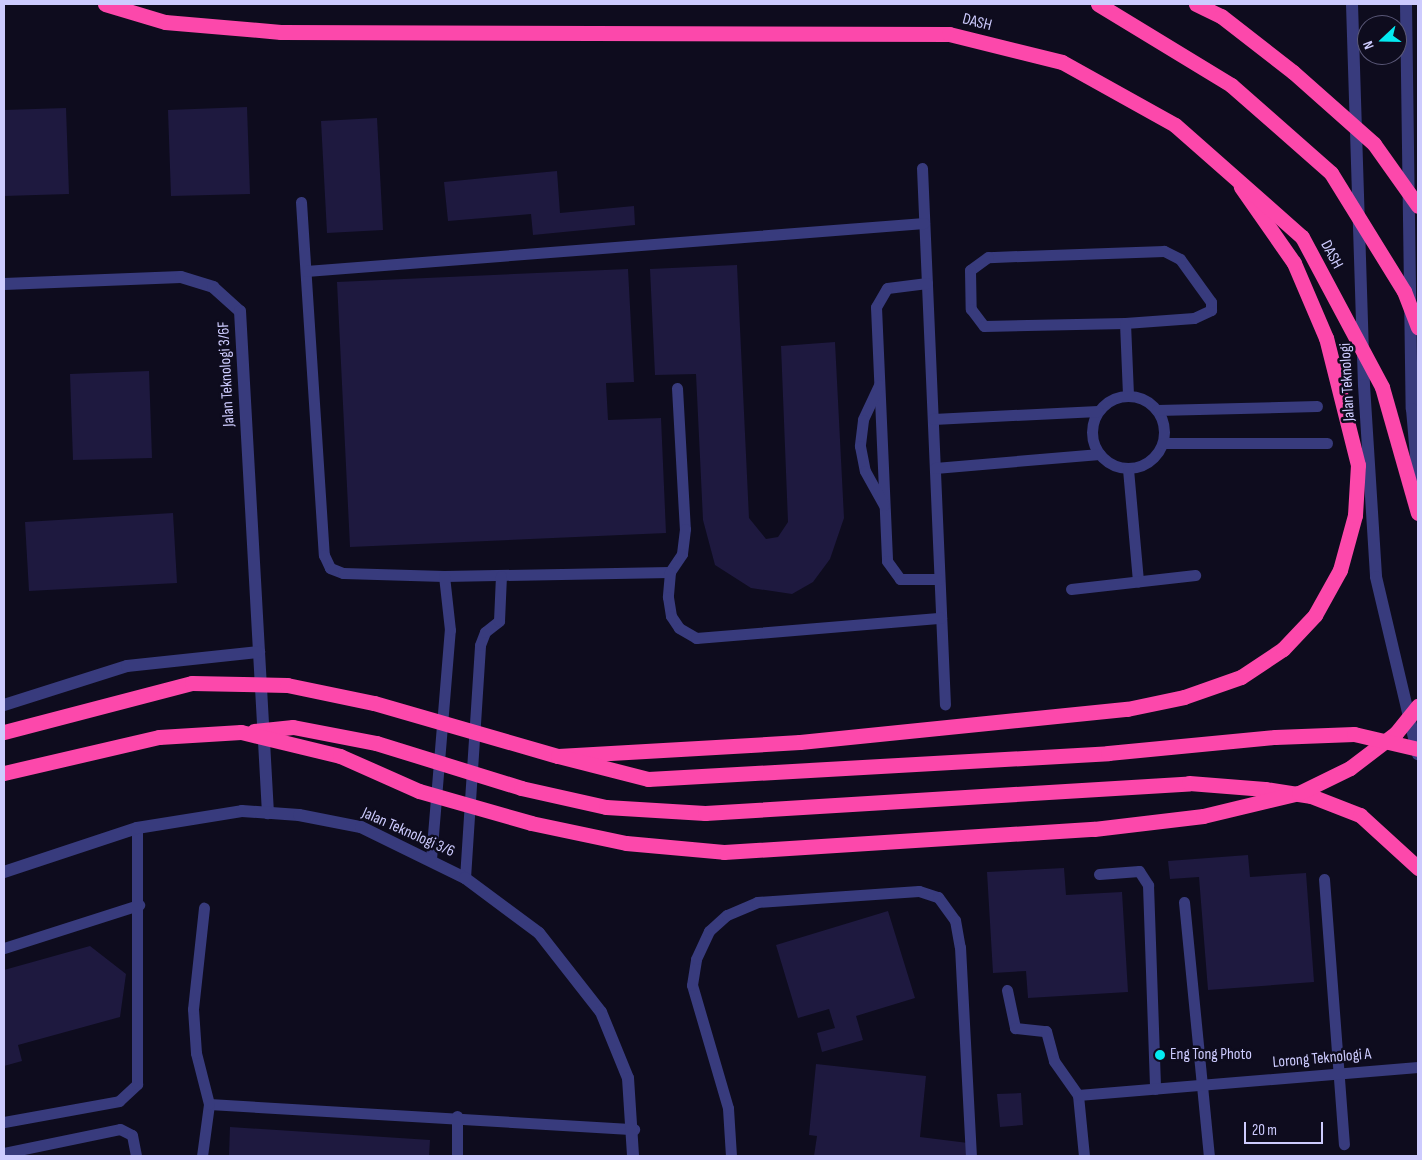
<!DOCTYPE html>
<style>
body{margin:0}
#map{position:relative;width:1422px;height:1160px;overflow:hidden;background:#0e0c1e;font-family:"Sofia Sans Condensed",sans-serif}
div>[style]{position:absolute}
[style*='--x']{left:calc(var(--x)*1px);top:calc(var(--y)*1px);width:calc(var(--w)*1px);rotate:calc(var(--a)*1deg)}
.building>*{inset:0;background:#1e193f}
.service>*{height:11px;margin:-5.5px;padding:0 5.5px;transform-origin:5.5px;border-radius:5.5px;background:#383b7d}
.service>.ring{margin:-5.5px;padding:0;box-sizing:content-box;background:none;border:11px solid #383b7d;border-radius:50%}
.minor>*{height:12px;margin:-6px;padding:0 6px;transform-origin:6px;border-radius:6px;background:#383b7d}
.tertiary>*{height:12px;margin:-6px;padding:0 6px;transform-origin:6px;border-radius:6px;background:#383b7d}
.motorway>*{height:15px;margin:-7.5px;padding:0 7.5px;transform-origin:7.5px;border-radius:7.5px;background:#fc48ab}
.motorway-bridge>*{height:15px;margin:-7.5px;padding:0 7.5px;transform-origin:7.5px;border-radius:7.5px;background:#fc48ab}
.dots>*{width:14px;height:14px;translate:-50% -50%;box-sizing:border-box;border:2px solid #0e0c1e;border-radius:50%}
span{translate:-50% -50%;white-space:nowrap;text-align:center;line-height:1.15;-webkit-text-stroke:5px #0e0c1e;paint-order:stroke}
.street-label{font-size:16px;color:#cdcbfe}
.poi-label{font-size:16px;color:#cdcbfe}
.left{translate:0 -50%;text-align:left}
.frame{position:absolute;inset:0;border:5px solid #cdcbfe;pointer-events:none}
.north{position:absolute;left:1357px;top:15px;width:50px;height:50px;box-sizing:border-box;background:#0e0c1e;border:1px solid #5a5878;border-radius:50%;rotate:249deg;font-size:14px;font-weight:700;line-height:20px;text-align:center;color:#cdcbfe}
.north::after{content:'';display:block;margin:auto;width:18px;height:22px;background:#04eaf1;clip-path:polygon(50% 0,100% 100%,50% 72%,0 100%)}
.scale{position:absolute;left:1244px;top:1122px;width:79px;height:22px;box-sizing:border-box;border:2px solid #cdcbfe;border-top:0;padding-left:6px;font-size:15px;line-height:18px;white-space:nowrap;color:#cdcbfe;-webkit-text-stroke:4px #0e0c1e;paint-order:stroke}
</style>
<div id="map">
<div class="building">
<div style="clip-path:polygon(247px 107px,250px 194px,171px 196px,168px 110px)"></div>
<div style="clip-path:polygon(66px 108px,69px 194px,4px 196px,4px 110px)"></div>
<div style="clip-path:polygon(377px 118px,383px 230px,327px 233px,321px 121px)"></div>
<div style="clip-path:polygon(557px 171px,560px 213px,634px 206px,635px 225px,533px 235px,531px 214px,448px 221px,444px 182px)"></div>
<div style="clip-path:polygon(737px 265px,749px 518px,766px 539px,778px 537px,788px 522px,781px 346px,835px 342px,844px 518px,830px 559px,813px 582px,792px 594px,751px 588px,715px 565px,703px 520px,696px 374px,655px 375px,650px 269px)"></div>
<div style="clip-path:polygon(628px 269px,634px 382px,606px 383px,608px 420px,661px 418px,666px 533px,350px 547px,337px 282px)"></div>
<div style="clip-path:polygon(149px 371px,152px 458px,73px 460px,70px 374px)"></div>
<div style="clip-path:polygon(173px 513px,177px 583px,29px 591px,25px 522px)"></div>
<div style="clip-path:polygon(1248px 855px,1250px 877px,1306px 873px,1314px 982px,1208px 990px,1199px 877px,1170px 879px,1168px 861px)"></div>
<div style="clip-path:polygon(1064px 868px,1066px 895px,1122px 892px,1128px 992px,1028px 998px,1026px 971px,993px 973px,987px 872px)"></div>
<div style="clip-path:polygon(888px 911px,915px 998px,856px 1016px,863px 1040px,822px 1052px,817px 1033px,835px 1028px,829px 1009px,798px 1018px,776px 945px)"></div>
<div style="clip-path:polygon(90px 946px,126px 974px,120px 1017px,18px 1045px,22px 1061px,4px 1066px,4px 970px)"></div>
<div style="clip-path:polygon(816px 1064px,926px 1076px,920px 1137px,968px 1143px,967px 1156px,814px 1156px,817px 1136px,809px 1135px)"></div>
<div style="clip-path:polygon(1021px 1093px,1023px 1125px,1000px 1127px,997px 1094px)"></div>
<div style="clip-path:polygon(230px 1127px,430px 1140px,429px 1156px,229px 1156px)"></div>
</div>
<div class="service">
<div style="--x:922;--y:168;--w:537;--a:87.55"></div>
<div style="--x:301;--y:202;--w:354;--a:86.3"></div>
<div style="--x:324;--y:555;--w:14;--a:65"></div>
<div style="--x:330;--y:568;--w:14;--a:21"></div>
<div style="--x:343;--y:573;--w:101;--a:1.7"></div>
<div style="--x:444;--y:576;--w:226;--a:-1"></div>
<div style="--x:306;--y:271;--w:620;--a:-4.44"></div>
<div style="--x:927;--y:283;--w:40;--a:172.9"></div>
<div style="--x:887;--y:288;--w:22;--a:120"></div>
<div style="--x:876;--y:307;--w:254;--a:87.5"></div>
<div style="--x:887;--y:561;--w:22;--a:54"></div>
<div style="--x:900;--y:579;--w:39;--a:0"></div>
<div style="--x:1125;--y:323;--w:69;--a:-4.1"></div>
<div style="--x:1194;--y:318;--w:19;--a:-25"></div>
<div style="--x:1211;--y:310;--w:8;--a:-90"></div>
<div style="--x:1211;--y:302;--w:53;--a:-125.8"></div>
<div style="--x:1180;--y:259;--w:18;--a:-153"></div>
<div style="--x:1164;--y:251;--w:176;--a:178"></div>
<div style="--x:988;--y:257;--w:22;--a:144"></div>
<div style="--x:970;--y:270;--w:39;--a:89"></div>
<div style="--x:971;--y:309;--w:21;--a:53"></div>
<div style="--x:984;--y:326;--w:141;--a:-1.2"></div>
<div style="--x:1125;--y:323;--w:72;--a:87.6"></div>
<div style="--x:879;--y:385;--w:38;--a:115"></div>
<div style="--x:863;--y:420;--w:26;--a:97"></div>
<div style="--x:860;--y:446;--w:25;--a:79"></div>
<div style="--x:865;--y:471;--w:39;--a:61"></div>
<div style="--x:677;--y:388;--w:141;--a:86.8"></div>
<div style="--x:685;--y:529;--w:25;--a:97"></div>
<div style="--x:682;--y:554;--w:22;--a:124"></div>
<div style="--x:670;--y:572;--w:25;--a:95"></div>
<div style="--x:668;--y:597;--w:19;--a:81"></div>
<div style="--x:671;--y:616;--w:14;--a:56"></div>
<div style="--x:679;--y:628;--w:20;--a:30"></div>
<div style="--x:696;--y:638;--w:246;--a:-4.7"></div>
<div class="ring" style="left:1092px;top:396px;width:61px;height:61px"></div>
<div style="--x:1157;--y:410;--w:160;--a:-1.4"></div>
<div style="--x:933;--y:419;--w:165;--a:-2.8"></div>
<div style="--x:1163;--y:443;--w:164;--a:0"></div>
<div style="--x:935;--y:468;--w:165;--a:-4.9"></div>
<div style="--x:1128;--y:469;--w:113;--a:84.9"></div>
<div style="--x:1071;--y:589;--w:125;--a:-6.4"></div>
<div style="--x:431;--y:859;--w:230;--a:-85.3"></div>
<div style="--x:450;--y:630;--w:54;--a:-96.3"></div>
<div style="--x:1099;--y:874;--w:40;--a:-4.3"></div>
<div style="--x:1139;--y:871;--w:17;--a:57"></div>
<div style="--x:1148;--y:885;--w:204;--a:88"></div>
<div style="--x:465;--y:878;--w:233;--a:-86.3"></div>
<div style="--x:480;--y:645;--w:14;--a:-69"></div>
<div style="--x:485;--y:632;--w:18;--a:-38"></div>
<div style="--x:499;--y:621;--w:45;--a:-87.5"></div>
<div style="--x:1324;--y:879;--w:266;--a:85.7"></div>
<div style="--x:1184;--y:902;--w:255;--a:84.4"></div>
<div style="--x:4;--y:948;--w:142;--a:-17.7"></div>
<div style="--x:1007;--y:990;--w:39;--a:78"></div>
<div style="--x:1015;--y:1028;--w:31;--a:6"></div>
<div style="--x:1046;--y:1031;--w:31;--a:75"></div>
<div style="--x:1054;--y:1061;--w:42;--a:54.8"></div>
<div style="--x:1078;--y:1095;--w:61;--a:84.4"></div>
<div style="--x:1078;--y:1095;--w:341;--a:-4.7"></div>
<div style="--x:209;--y:1104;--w:426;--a:3.4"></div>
<div style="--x:457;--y:1116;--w:40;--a:90"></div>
<div style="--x:4;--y:1122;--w:117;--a:-10.3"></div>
<div style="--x:119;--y:1101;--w:25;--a:-43"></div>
<div style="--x:137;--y:1084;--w:256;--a:-90"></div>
<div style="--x:4;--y:1153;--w:118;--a:-11.7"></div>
<div style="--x:120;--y:1129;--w:13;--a:27"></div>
<div style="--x:132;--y:1135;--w:21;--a:79"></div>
<div style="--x:202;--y:1156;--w:52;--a:-82.3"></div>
<div style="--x:209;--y:1104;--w:53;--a:-104.3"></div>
<div style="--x:196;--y:1053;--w:44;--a:-93.9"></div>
<div style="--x:193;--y:1009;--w:102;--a:-83.8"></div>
<div style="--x:731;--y:1156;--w:48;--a:-93.6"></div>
<div style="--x:728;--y:1108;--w:128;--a:-106.3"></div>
<div style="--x:692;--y:985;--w:26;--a:-81"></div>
<div style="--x:696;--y:959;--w:31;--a:-65"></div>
<div style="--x:709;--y:931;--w:24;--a:-42"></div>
<div style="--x:727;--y:915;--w:33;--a:-23"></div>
<div style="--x:757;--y:902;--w:162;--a:-3.9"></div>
<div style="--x:919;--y:891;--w:20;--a:18"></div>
<div style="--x:938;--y:897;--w:29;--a:54"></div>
<div style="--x:955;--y:920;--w:27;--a:80"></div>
<div style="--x:960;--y:947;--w:209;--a:87"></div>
</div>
<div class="minor">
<div style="--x:4;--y:284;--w:177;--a:-2.3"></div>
<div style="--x:181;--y:277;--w:34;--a:17"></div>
<div style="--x:213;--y:287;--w:36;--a:42"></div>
<div style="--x:240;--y:311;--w:503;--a:86.81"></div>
<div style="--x:4;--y:705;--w:129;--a:-17.6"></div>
<div style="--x:127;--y:666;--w:133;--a:-6.1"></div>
<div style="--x:4;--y:872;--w:140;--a:-18.3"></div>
<div style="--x:137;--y:828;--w:106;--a:-9.2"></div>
<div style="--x:242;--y:811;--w:57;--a:4"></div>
<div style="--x:299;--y:815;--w:63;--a:11"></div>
<div style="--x:361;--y:827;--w:116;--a:26.1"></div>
<div style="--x:465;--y:878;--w:92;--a:36.6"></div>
<div style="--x:539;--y:933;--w:100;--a:51.9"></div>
<div style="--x:601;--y:1012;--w:71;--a:67.8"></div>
<div style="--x:628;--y:1078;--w:78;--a:86.3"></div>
</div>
<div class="tertiary">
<div style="--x:1352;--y:4;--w:381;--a:88.2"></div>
<div style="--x:1364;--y:385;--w:192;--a:86.4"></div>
<div style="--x:1376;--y:577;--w:182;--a:76.7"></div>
<div style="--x:1406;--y:4;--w:405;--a:89.2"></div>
<div style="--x:1412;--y:409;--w:71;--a:85.2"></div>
</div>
<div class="motorway">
<div style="--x:800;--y:742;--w:329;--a:-5.8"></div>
<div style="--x:1127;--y:709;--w:58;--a:-11.9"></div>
<div style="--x:1184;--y:697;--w:60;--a:-19.3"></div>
<div style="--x:1241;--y:677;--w:50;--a:-33.7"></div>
<div style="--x:1283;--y:649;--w:47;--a:-46.7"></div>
<div style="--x:1315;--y:615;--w:51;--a:-60.9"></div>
<div style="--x:1340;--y:570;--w:57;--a:-74.7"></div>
<div style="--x:1355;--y:515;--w:50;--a:-86.6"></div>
<div style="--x:1358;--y:465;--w:131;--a:-104.1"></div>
<div style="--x:1326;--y:338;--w:82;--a:-113.1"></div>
<div style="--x:1294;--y:263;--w:93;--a:-124.9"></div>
<div style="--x:4;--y:773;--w:159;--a:-13.1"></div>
<div style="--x:159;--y:737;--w:82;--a:-3.5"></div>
</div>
<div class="motorway-bridge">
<div style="--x:105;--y:4;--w:63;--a:16.7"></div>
<div style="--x:165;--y:22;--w:116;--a:4.9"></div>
<div style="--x:281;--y:32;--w:668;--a:0.17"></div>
<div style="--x:949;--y:34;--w:116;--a:13.9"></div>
<div style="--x:1062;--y:62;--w:129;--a:29.1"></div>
<div style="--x:1175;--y:125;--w:169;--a:41.4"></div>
<div style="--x:1302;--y:237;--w:170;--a:61.9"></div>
<div style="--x:1382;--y:387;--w:131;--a:74.1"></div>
<div style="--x:1098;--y:4;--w:156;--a:31.3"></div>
<div style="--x:1231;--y:85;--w:133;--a:41.3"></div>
<div style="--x:1331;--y:173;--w:139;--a:58.3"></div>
<div style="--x:1404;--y:291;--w:39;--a:69"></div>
<div style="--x:1196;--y:4;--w:28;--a:26"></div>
<div style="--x:1221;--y:16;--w:91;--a:37.9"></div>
<div style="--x:1293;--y:72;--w:108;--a:41.6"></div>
<div style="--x:1374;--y:144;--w:76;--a:54.6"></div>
<div style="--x:254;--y:731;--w:39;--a:-6"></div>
<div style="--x:293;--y:727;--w:85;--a:10.9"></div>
<div style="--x:376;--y:743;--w:152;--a:17.2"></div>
<div style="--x:521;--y:788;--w:87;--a:12.6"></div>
<div style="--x:606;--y:807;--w:99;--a:3.5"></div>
<div style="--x:705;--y:813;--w:485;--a:-3.5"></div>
<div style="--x:1189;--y:783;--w:76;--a:4.5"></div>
<div style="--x:1265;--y:789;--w:47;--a:8.7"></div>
<div style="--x:1311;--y:796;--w:53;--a:21.2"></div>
<div style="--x:1360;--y:815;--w:79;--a:42.4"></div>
<div style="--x:4;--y:732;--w:194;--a:-14.6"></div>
<div style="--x:192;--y:683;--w:95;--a:1.2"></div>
<div style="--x:287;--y:685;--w:89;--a:11.7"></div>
<div style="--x:374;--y:703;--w:191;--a:16.1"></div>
<div style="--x:558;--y:756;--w:242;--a:-3.3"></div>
<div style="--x:241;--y:732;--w:102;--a:13.6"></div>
<div style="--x:340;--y:756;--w:86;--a:23.9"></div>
<div style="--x:419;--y:791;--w:116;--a:15.9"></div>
<div style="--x:531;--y:823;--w:97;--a:11.9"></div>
<div style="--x:626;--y:843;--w:98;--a:5.2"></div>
<div style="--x:724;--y:852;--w:371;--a:-3.6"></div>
<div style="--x:1094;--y:829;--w:110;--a:-6.8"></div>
<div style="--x:1203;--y:816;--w:99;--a:-13.5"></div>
<div style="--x:1299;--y:793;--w:57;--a:-26.1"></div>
<div style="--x:1350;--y:768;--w:58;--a:-37.3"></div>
<div style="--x:1396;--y:733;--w:35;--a:-51"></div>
<div style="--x:558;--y:756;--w:93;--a:14.3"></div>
<div style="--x:648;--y:779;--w:461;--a:-3.2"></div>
<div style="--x:1108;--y:753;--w:168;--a:-5.5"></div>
<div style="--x:1275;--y:737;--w:79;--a:-2.2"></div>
<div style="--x:1354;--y:734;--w:66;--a:13.2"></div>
</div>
<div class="dots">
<div style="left:1160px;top:1055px;background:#04eaf1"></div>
</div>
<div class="street-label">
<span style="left:977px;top:23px;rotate:14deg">DASH</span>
<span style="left:1331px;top:255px;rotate:62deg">DASH</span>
<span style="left:227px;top:374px;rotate:-93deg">Jalan Teknologi 3/6F</span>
<span style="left:1348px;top:382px;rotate:-93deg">Jalan Teknologi</span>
<span style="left:408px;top:833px;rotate:24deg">Jalan Teknologi 3/6</span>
<span style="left:1322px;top:1059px;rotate:-5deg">Lorong Teknologi A</span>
</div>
<div class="poi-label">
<span class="left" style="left:1170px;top:1055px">Eng Tong Photo</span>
</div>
<div class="frame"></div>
<div class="north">N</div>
<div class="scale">20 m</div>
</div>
